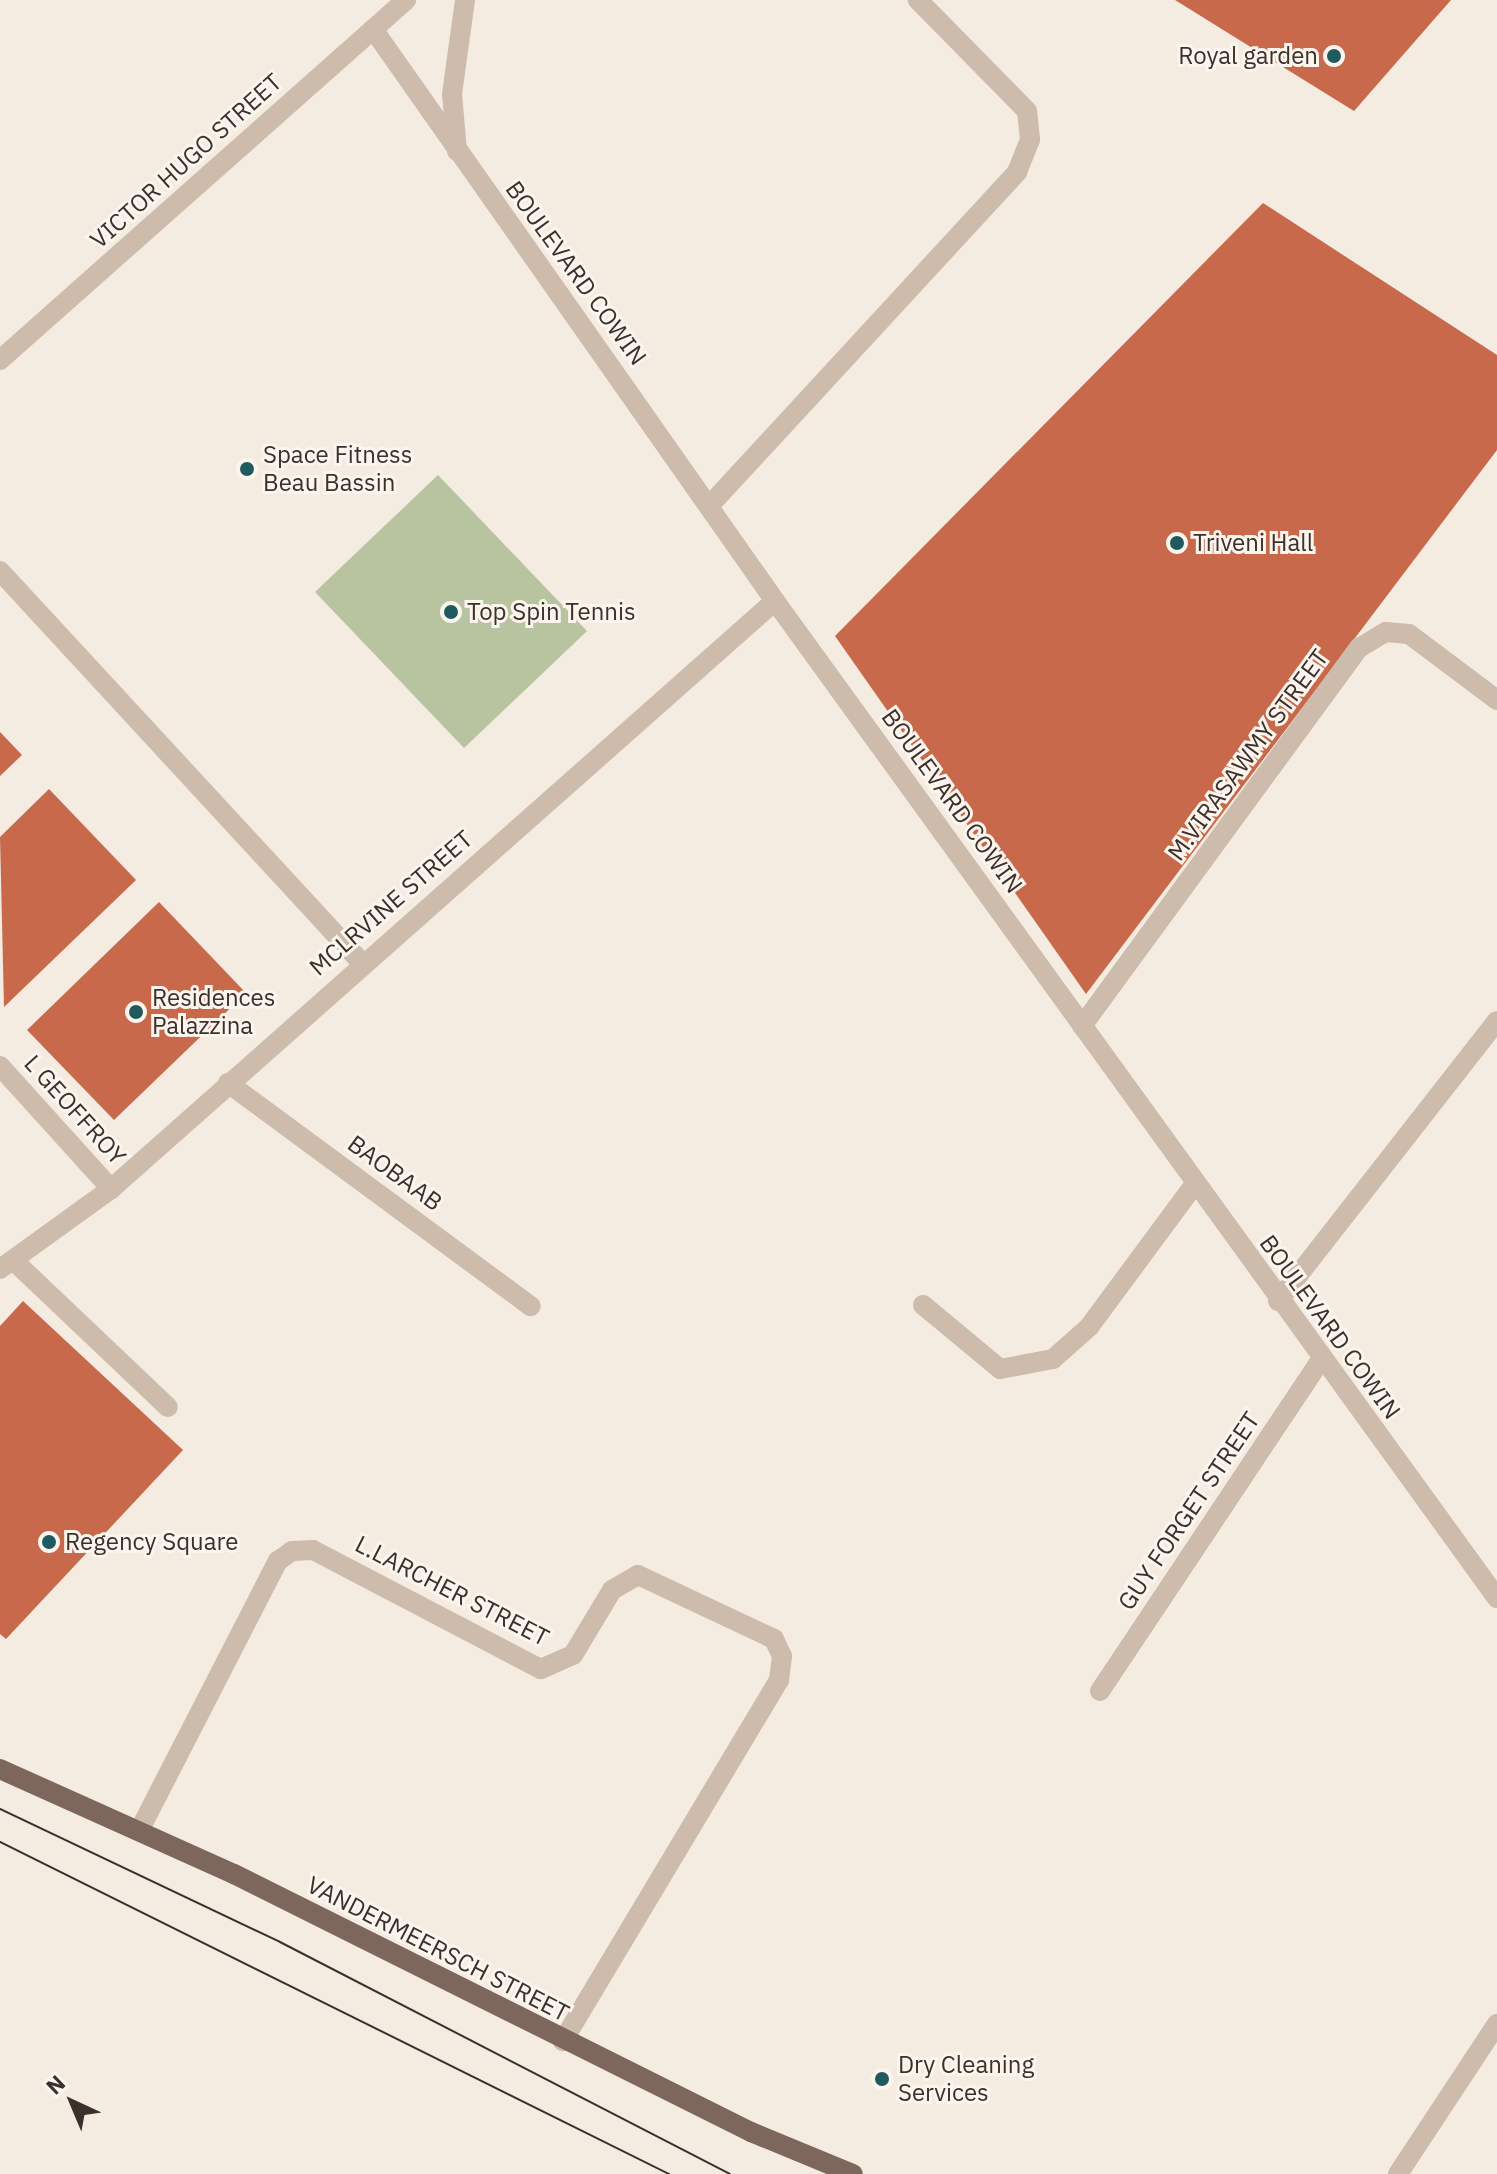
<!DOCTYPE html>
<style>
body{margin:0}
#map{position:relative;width:1497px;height:2174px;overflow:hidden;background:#f4ebe1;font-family:"IBM Plex Sans",sans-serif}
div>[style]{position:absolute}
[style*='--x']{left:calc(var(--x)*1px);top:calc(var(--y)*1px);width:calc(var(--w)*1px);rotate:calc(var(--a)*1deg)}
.green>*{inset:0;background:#b8c4a0}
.building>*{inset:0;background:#c8694b}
.minor>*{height:20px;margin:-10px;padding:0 10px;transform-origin:10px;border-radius:10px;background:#cdbbac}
.major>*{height:20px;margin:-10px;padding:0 10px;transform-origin:10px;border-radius:10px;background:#7d675c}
.tram>*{height:2px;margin:-1px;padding:0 1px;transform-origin:1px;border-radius:1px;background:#3b302b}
.dots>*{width:22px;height:22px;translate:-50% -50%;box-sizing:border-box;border:4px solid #fbf5ee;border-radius:50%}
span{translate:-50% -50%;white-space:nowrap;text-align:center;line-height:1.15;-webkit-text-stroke:6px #fbf5ee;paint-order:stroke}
.poi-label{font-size:24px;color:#3b302b}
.right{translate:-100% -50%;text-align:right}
.left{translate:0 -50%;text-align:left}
.street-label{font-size:24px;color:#3b302b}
.north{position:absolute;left:32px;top:2062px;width:80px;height:80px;-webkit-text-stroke:6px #fbf5ee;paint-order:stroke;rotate:316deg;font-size:22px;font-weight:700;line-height:32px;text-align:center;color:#3b302b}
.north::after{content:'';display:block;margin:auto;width:28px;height:36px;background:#3b302b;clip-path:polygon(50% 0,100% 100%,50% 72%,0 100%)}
</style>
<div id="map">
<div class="green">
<div style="clip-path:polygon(438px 475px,587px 631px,464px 748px,315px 592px)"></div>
</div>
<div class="building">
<div style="clip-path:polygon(1175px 0,1451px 0,1354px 111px)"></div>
<div style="clip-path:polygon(1263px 203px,1497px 355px,1497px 450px,1086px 994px,835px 636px)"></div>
<div style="clip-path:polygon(0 732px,22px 755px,0 776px)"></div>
<div style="clip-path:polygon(49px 789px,136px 880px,4px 1007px,0 837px)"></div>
<div style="clip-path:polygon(159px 902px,246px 993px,114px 1120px,27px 1030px)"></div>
<div style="clip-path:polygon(23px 1301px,183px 1450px,6px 1639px,0 1634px,0 1326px)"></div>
</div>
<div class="minor">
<div style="--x:373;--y:29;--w:699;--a:54.9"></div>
<div style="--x:775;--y:601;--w:1231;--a:54.09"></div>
<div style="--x:457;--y:151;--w:57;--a:-95"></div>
<div style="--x:452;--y:94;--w:95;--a:-82.1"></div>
<div style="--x:0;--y:360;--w:543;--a:-41.56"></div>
<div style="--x:710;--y:505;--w:453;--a:-47.3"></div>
<div style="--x:1017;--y:172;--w:35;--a:-68"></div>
<div style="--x:1030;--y:139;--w:28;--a:-96"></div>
<div style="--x:1027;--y:111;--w:156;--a:-134.5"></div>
<div style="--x:0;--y:571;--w:532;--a:47.28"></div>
<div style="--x:1082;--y:1026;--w:469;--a:-53.8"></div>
<div style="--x:1359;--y:648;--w:31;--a:-31"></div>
<div style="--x:1386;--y:632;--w:23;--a:5"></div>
<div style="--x:1409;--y:634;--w:110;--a:36.9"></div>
<div style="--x:0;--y:1066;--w:166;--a:47.9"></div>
<div style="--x:228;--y:1083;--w:376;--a:36.4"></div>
<div style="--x:14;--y:1261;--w:212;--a:43.5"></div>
<div style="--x:0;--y:1269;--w:137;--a:-35.8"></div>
<div style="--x:111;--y:1189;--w:887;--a:-41.53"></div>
<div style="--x:1278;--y:1301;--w:355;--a:-52"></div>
<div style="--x:923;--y:1305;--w:100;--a:39.7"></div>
<div style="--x:1000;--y:1369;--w:54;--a:-10.7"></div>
<div style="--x:1053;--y:1359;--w:48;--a:-41.6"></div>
<div style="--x:1089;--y:1327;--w:178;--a:-53.5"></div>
<div style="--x:1100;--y:1691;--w:399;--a:-56.3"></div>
<div style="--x:139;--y:1831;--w:304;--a:-62.8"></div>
<div style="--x:278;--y:1561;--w:17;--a:-36"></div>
<div style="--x:292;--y:1551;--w:21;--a:-3"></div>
<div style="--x:313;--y:1550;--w:257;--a:27.6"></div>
<div style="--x:541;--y:1669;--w:35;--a:-24"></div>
<div style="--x:573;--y:1655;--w:76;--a:-59"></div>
<div style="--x:612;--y:1590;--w:30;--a:-30"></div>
<div style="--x:638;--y:1575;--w:150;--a:25.2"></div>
<div style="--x:774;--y:1639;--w:19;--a:65"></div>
<div style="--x:782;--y:1656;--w:24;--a:97"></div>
<div style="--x:779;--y:1680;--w:421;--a:120.9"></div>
<div style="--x:1398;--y:2174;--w:180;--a:-56.6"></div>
</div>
<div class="major">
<div style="--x:0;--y:1769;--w:256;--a:24.2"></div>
<div style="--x:234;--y:1874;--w:578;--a:26.52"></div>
<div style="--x:751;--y:2132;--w:110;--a:22.4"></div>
</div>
<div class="tram">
<div style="--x:0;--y:1809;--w:310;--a:25.4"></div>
<div style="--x:280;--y:1942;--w:506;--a:27.27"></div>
<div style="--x:0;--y:1842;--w:747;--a:26.39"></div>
</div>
<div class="dots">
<div style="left:1334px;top:56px;background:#1f5a5e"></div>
<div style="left:247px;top:469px;background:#1f5a5e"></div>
<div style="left:1177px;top:543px;background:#1f5a5e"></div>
<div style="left:451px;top:612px;background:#1f5a5e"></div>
<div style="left:136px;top:1012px;background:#1f5a5e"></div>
<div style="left:49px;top:1542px;background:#1f5a5e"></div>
<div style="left:882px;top:2079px;background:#1f5a5e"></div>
</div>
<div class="poi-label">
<span class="right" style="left:1318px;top:56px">Royal garden</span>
<span class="left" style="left:263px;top:469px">Space Fitness<br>Beau Bassin</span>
<span class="left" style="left:1193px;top:543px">Triveni Hall</span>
<span class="left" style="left:467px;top:612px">Top Spin Tennis</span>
<span class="left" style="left:152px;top:1012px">Residences<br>Palazzina</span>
<span class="left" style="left:65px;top:1542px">Regency Square</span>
<span class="left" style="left:898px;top:2079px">Dry Cleaning<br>Services</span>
</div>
<div class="street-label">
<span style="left:186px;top:161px;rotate:-42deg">VICTOR HUGO STREET</span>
<span style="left:576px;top:273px;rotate:54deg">BOULEVARD COWIN</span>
<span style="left:1248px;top:755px;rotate:-54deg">M.VIRASAWMY STREET</span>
<span style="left:952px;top:801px;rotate:54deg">BOULEVARD COWIN</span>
<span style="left:391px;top:903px;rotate:-41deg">MCLRVINE STREET</span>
<span style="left:75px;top:1110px;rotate:48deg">L GEOFFROY</span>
<span style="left:395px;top:1173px;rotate:36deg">BAOBAAB</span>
<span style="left:1330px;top:1327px;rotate:54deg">BOULEVARD COWIN</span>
<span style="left:1189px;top:1511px;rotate:-56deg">GUY FORGET STREET</span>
<span style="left:452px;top:1591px;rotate:27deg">L.LARCHER STREET</span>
<span style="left:438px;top:1949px;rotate:27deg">VANDERMEERSCH STREET</span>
</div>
<div class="north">N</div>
</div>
